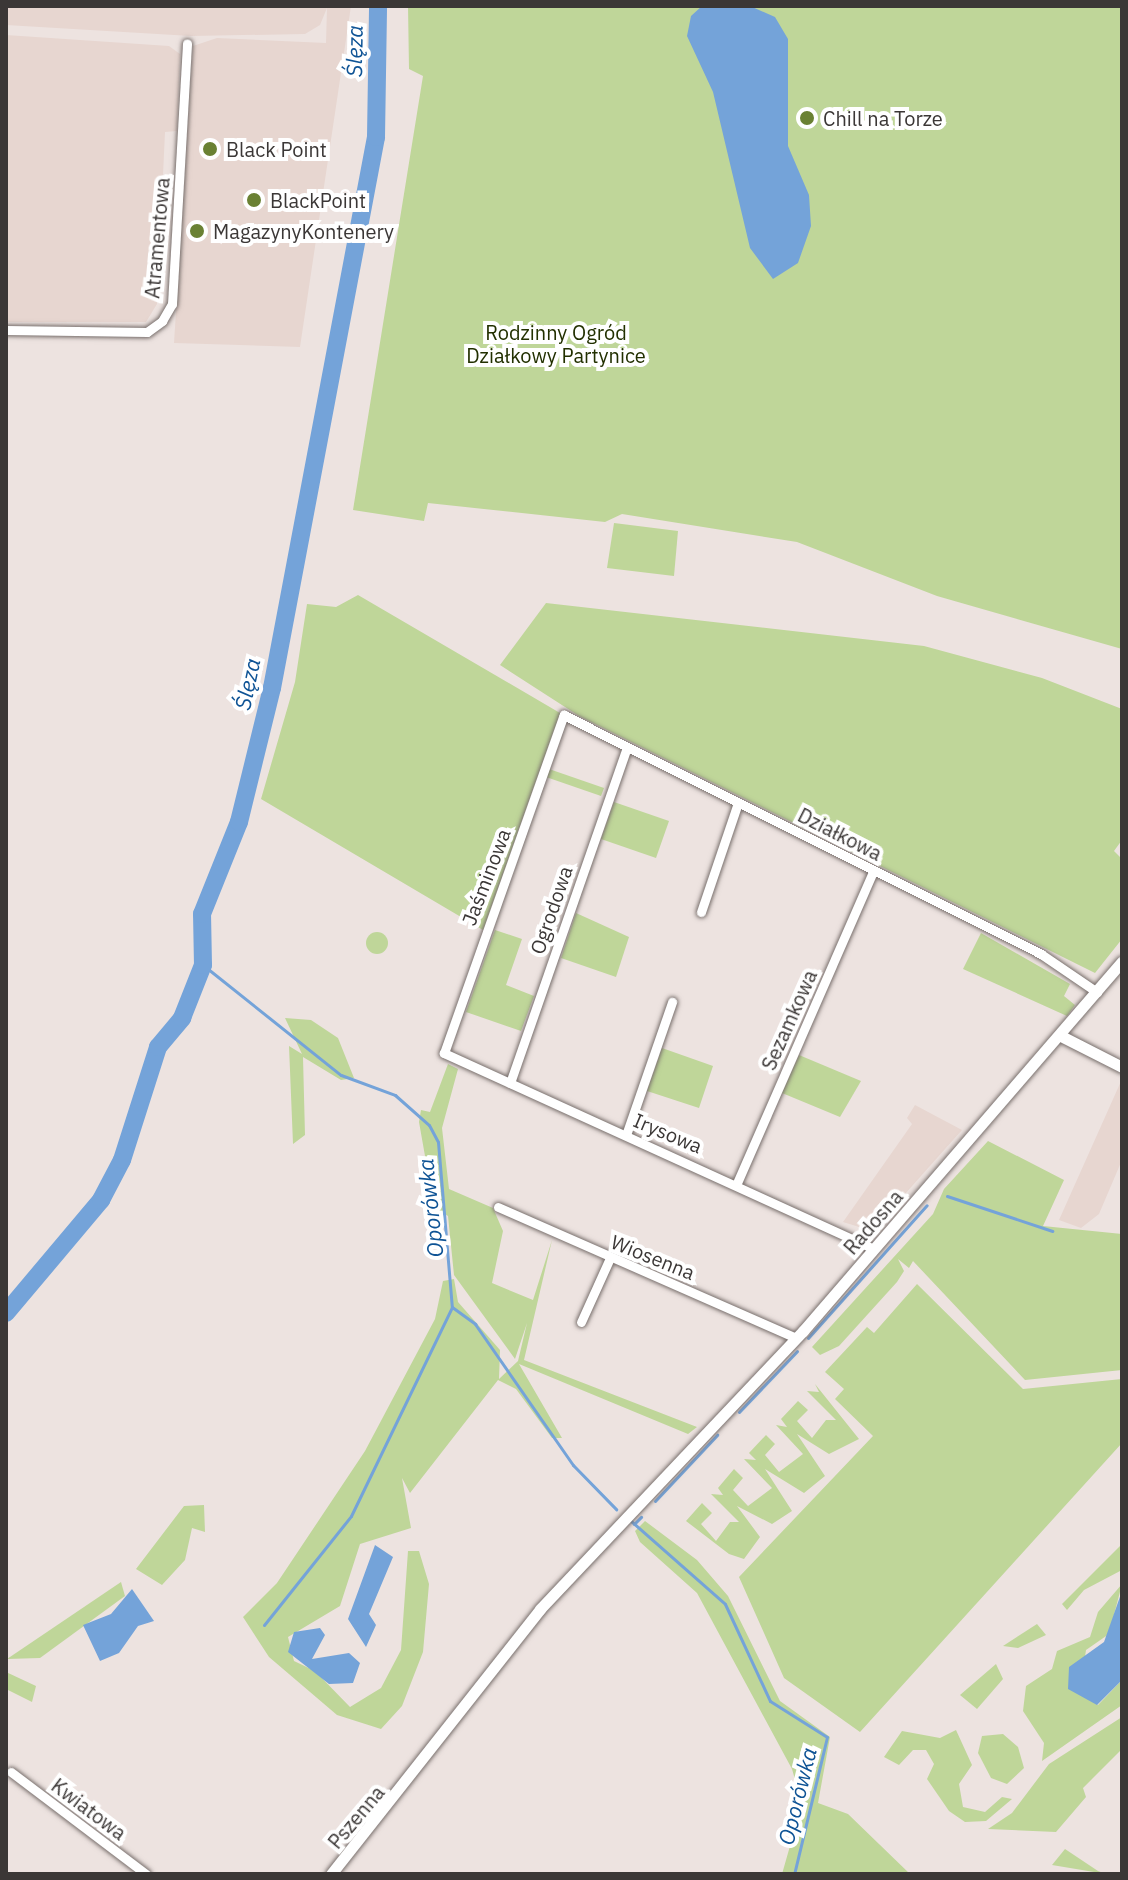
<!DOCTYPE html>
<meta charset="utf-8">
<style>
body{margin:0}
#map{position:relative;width:1128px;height:1880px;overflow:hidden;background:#ede3e0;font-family:"IBM Plex Sans",sans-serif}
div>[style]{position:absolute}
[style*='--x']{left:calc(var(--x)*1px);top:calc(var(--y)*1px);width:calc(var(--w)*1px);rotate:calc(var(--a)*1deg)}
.built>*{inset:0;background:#e7d6d0}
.green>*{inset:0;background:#bfd699}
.round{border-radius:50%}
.water>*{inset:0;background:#74a3d9}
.stream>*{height:3px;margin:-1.5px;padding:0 1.5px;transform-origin:1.5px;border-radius:1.5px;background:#74a3d9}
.river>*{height:18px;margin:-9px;padding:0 9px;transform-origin:9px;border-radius:9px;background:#74a3d9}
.roads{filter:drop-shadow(0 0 2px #786f6c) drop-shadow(0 0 2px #786f6c)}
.minor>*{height:9px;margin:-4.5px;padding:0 4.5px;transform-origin:4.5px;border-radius:4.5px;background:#fff}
.tertiary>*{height:11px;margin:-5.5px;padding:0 5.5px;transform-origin:5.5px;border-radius:5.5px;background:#fff}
.dots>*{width:22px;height:22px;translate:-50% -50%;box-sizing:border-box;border:4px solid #fff;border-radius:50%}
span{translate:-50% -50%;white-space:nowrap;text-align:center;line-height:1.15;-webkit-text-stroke:8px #fff;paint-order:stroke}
.poi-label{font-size:20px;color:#3b3736}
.left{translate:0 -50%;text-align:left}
.street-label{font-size:20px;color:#3b3736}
.park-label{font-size:20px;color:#223000}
.water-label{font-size:22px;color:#0e5395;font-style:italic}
.frame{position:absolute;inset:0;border:8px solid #3b3736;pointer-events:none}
</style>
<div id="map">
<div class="built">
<div style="clip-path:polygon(6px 6px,351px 6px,300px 347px,174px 343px,193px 46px,217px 38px,326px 43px,327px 8px,320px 25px,305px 34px,191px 36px,6px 25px)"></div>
<div style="clip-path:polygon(6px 35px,169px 46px,180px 54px,177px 131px,165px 132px,157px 304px,146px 322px,6px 322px)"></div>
<div style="clip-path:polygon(1122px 1079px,1122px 1160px,1099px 1214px,1081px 1228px,1059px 1220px)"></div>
<div style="clip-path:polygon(915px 1105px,962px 1130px,872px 1231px,843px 1222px,912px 1124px,907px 1118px)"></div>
</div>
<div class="green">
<div style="clip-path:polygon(408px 6px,1122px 6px,1122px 649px,937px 596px,797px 542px,622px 514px,605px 522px,428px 503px,424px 521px,353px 510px,423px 76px,409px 69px)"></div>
<div style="clip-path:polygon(614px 523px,678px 531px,674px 576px,607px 568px)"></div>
<div style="clip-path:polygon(358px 595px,560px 713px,483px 930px,261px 799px,295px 682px,307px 604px,336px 607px)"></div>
<div style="clip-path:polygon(546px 603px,924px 646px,1042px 678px,1122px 709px,1122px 840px,1114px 851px,1122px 859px,1122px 939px,1095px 973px,579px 716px,500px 665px)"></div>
<div style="clip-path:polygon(549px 769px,604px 788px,601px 796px,546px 777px)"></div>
<div style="clip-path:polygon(614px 802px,669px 821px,656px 858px,601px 839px)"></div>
<div style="clip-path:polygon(576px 913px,629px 937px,616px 977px,561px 958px)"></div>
<div style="clip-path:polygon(495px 930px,522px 939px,506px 985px,534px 996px,521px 1031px,466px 1012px)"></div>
<div class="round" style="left:366px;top:932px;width:22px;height:22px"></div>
<div style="clip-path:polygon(981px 933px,1070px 984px,1064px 996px,1075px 1005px,1067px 1016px,963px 969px)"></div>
<div style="clip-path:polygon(285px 1018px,311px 1020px,338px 1038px,354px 1078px,341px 1080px,303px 1057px,305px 1135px,293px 1144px,289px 1046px,302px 1054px)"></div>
<div style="clip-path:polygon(662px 1048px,713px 1066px,699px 1108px,647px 1091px)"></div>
<div style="clip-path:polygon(799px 1055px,861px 1081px,840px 1117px,782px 1093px)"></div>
<div style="clip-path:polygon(448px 1064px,458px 1069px,442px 1128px,449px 1189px,493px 1208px,503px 1231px,492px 1283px,533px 1300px,552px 1240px,524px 1360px,697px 1427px,688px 1434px,519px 1364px,562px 1438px,552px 1438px,516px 1389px,498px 1380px,410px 1493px,402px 1478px,411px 1528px,360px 1544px,340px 1606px,288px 1637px,294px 1661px,315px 1671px,350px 1707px,381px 1688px,401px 1650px,408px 1551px,419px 1551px,429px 1584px,423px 1652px,402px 1706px,381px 1729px,337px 1715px,269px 1657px,243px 1617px,277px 1583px,365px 1451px,435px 1319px,443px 1281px,454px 1279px,458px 1302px,500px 1350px,499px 1379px,518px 1361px,527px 1323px,515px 1359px,454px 1275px,448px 1216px,434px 1207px,419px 1122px,421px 1110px,430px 1112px)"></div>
<div style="clip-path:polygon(988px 1141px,1064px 1180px,1043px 1226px,1122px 1234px,1122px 1370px,1025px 1380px,913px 1261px,909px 1268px,898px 1259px,904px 1271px,897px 1282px,839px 1346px,820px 1355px,812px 1347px,933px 1214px,944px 1189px)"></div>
<div style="clip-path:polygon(917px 1284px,1023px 1389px,1122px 1379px,1122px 1443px,860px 1732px,784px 1678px,739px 1577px,873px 1436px,835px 1399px,844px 1389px,825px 1372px,867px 1327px,874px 1333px)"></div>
<div style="clip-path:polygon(815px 1384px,859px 1439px,829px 1454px,797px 1434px,825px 1476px,804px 1493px,765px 1469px,792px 1511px,772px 1524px,737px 1506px,760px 1537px,744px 1559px,729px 1554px,686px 1521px,702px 1503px,712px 1513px,701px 1524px,716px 1541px,730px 1522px,739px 1522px,711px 1494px,723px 1495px,718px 1488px,734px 1469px,743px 1478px,733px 1490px,748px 1506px,772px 1488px,744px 1459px,756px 1460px,749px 1453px,766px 1435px,775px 1444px,765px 1455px,779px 1472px,803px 1454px,776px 1425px,787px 1427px,781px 1419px,798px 1401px,808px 1410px,797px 1421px,812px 1438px,826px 1420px,836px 1420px,807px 1391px,819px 1392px)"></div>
<div style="clip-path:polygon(204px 1505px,205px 1532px,192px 1528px,185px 1560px,162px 1585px,136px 1569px,184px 1506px)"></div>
<div style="clip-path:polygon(645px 1521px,697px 1560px,728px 1596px,780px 1701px,830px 1737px,818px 1803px,848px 1814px,910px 1874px,782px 1874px,802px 1804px,792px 1769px,697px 1593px,640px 1542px,635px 1531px)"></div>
<div style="clip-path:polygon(1122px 1544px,1122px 1570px,1084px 1590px,1067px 1610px,1062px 1604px)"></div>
<div style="clip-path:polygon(121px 1582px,125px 1596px,40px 1658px,7px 1659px)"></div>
<div style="clip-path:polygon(1122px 1584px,1109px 1634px,1086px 1650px,1080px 1691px,1098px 1705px,1122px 1680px,1122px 1705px,1042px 1761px,1044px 1743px,1023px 1711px,1026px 1686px,1052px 1669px,1057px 1651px,1090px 1637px,1098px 1612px)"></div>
<div style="clip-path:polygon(1037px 1624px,1046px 1635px,1018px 1648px,1003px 1646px)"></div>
<div style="clip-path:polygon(996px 1664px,1003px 1679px,977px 1709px,960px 1695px)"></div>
<div style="clip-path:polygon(6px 1672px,36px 1686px,32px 1702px,6px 1689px)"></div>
<div style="clip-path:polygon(1122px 1717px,1122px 1749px,1083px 1788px,1086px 1797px,1056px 1832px,988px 1829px,1012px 1813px,1049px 1764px)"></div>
<div style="clip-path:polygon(956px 1730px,972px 1765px,959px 1784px,963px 1807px,985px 1812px,1002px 1797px,1012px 1799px,986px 1821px,965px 1822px,949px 1811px,927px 1779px,934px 1764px,926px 1750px,913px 1750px,899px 1765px,884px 1757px,902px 1731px,940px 1738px)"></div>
<div style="clip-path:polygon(1003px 1734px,1018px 1747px,1024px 1768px,1007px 1784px,991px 1778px,978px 1753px,982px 1736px)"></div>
<div style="clip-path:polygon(1065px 1849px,1098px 1871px,1106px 1874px,1052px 1865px)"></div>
</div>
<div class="water">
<div style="clip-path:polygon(702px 6px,750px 6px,775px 17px,788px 39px,788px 146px,809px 195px,811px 226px,798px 263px,773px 279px,750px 248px,713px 92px,687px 36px,691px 16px)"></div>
<div style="clip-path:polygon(375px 1545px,393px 1557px,369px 1614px,376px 1625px,366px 1647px,348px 1619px)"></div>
<div style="clip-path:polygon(132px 1589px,154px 1621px,138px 1626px,119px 1653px,100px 1661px,83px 1625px,111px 1614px)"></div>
<div style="clip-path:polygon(1122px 1591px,1122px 1680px,1097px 1705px,1068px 1689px,1069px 1667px,1104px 1642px)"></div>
<div style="clip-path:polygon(320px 1628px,325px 1635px,312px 1659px,349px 1653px,360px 1663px,353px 1683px,329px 1684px,288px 1652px,294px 1632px)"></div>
</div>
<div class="stream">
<div style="--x:203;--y:965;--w:176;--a:38.6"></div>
<div style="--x:341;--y:1075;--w:58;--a:20.3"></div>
<div style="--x:395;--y:1095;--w:45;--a:41.4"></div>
<div style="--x:429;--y:1125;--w:19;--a:62"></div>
<div style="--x:438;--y:1142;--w:166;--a:85.2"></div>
<div style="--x:452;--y:1307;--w:29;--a:36"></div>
<div style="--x:475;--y:1324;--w:172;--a:55.2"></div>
<div style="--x:573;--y:1465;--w:62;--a:45.7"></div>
<div style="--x:947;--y:1196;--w:111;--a:18.4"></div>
<div style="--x:808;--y:1338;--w:178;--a:-48.2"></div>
<div style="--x:739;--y:1412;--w:84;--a:-46.4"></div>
<div style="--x:655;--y:1501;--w:91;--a:-46.8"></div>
<div style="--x:631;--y:1521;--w:125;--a:41.4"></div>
<div style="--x:725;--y:1604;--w:107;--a:65.1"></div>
<div style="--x:770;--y:1701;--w:67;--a:32.3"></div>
<div style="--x:827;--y:1737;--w:141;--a:103.5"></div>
<div style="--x:634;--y:1524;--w:10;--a:-45"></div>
<div style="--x:264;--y:1625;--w:139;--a:-51.4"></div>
<div style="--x:351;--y:1516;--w:232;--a:-64.2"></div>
</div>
<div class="river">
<div style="--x:6;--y:1313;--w:148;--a:-49.9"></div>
<div style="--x:101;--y:1200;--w:45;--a:-62.3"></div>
<div style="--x:122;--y:1160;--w:119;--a:-72.3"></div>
<div style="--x:158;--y:1047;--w:38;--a:-50"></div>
<div style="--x:182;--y:1018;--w:57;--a:-68.4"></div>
<div style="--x:203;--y:965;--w:51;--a:-91.1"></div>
<div style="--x:202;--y:914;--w:99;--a:-68.1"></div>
<div style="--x:239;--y:822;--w:138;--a:-76.2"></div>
<div style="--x:272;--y:688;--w:561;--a:-79.31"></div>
<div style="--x:376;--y:137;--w:131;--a:-89.1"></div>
</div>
<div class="roads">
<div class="minor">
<div style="--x:6;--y:330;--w:141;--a:0.8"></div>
<div style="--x:147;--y:332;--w:19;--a:-36"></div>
<div style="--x:162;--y:321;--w:20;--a:-60"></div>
<div style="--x:172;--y:304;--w:261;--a:-86.7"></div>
<div style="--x:701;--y:912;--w:115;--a:-71.3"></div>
<div style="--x:510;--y:1083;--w:354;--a:-70.8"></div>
<div style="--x:626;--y:1135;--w:141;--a:-70.9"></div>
<div style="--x:737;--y:1183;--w:340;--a:-66.4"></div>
<div style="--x:498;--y:1207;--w:326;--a:23.7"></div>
<div style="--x:874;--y:1249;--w:473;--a:-155.5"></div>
<div style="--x:444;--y:1053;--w:359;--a:-70.5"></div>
<div style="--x:564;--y:715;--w:534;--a:26.61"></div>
<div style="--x:1041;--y:954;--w:68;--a:34.2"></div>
<div style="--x:581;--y:1322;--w:68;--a:-65.7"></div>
<div style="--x:11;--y:1772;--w:169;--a:37.1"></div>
</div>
<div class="tertiary">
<div style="--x:1063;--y:1037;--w:66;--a:27"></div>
<div style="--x:331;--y:1874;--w:337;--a:-51.7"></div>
<div style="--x:540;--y:1609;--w:383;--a:-46.6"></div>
<div style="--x:803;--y:1331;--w:488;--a:-49.2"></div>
</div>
</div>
<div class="dots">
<div style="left:807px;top:118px;background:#6a8133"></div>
<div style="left:210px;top:149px;background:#6a8133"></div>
<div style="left:254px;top:200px;background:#6a8133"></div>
<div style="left:197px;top:231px;background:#6a8133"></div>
</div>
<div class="poi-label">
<span class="left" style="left:823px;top:118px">Chill na Torze</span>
<span class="left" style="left:226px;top:149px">Black Point</span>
<span class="left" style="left:270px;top:200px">BlackPoint</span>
<span class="left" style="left:213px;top:231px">MagazynyKontenery</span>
</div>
<div class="street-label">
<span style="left:157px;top:238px;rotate:-85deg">Atramentowa</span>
<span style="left:840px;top:834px;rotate:27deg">Działkowa</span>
<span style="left:486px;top:877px;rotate:-69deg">Jaśminowa</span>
<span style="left:551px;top:910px;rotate:-71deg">Ogrodowa</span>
<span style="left:789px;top:1020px;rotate:-66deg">Sezamkowa</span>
<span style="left:668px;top:1133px;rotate:23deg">Irysowa</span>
<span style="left:873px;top:1222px;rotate:-49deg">Radosna</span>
<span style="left:653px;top:1257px;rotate:22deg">Wiosenna</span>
<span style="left:89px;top:1809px;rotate:37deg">Kwiatowa</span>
<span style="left:356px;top:1817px;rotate:-50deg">Pszenna</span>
</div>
<div class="park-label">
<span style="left:556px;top:344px">Rodzinny Ogród<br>Działkowy Partynice</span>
</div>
<div class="water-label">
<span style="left:354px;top:51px;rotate:-89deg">Ślęza</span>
<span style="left:247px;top:684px;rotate:-78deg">Ślęza</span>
<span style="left:430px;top:1208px;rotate:-96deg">Oporówka</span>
<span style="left:797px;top:1796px;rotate:-76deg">Oporówka</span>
</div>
<div class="frame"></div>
</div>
